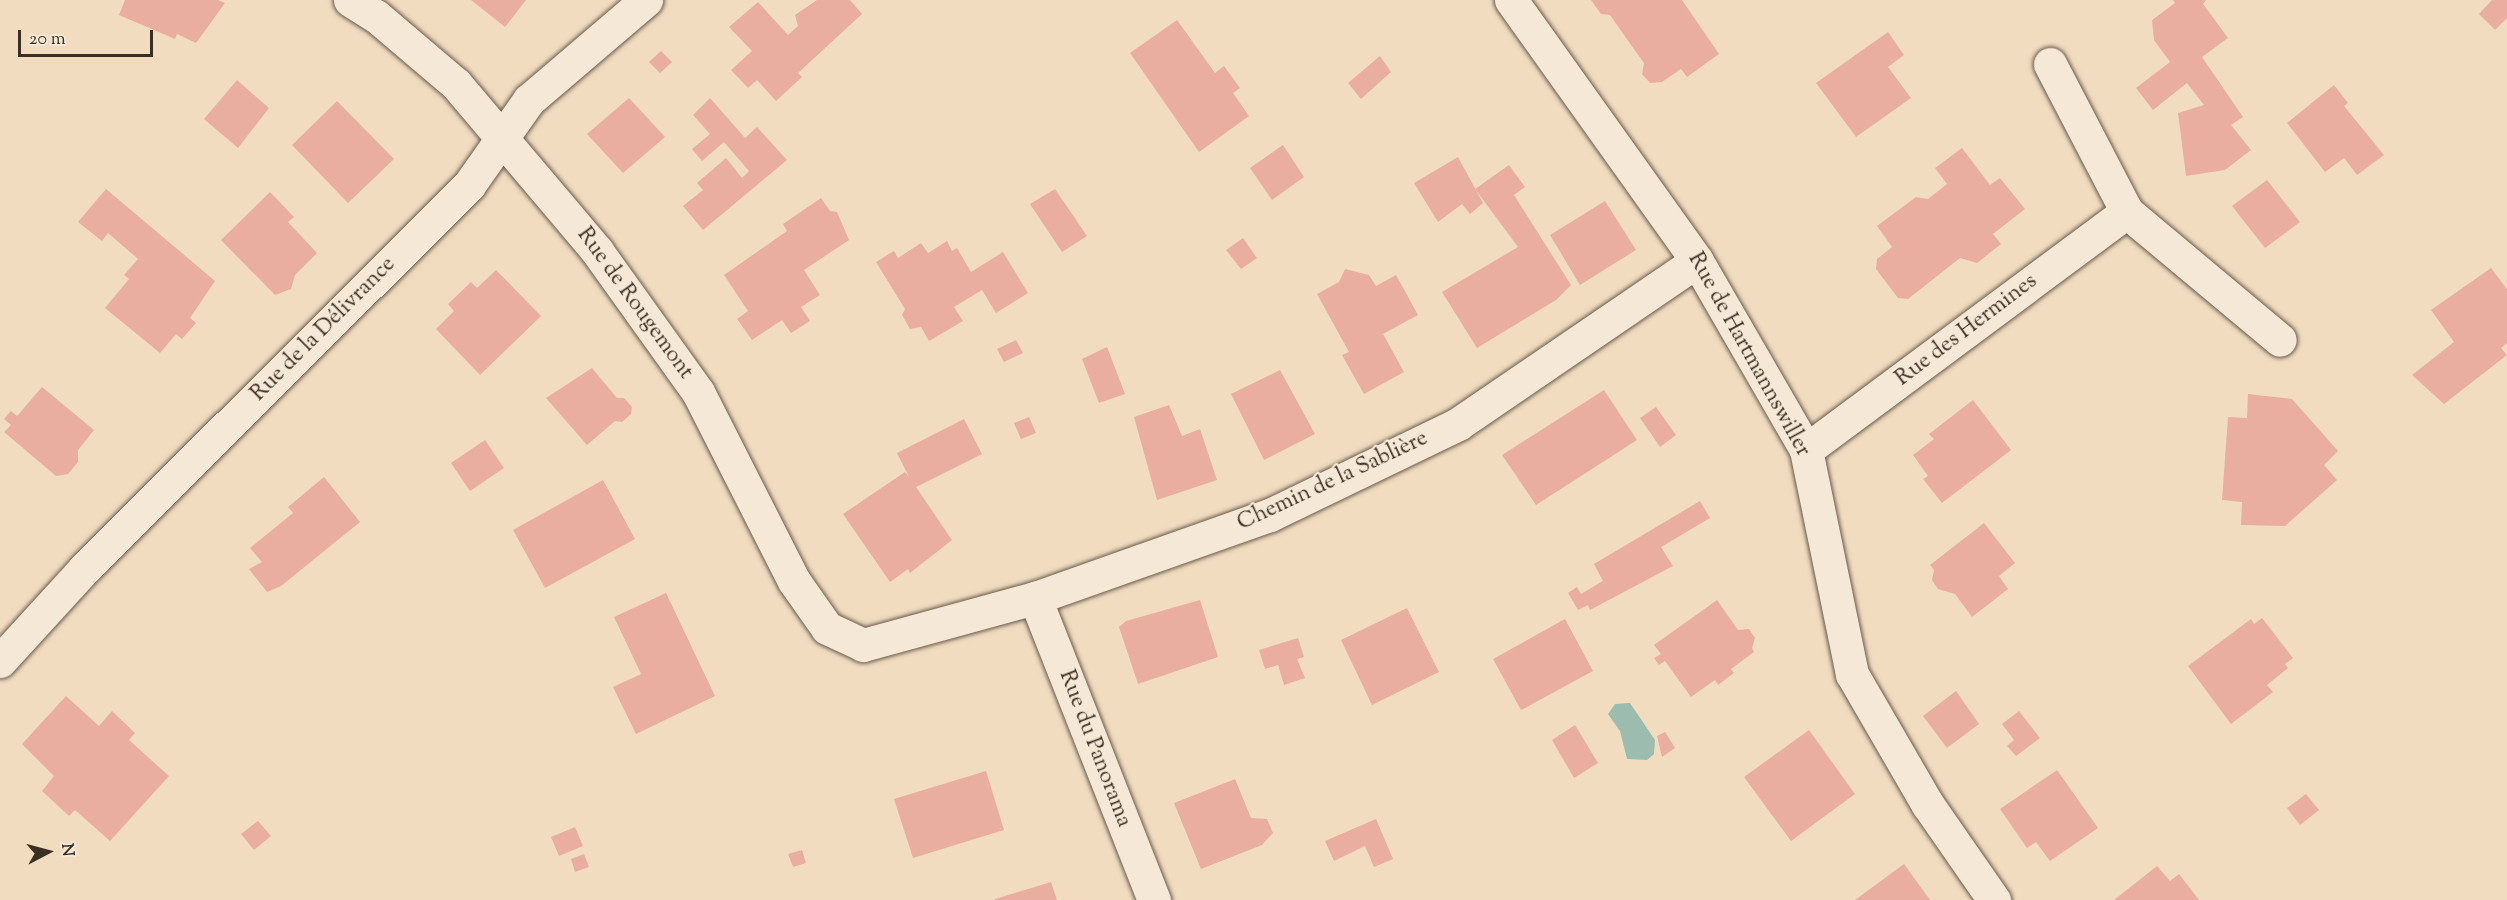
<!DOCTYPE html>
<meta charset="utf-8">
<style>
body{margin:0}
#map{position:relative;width:2507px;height:900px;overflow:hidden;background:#f1dcc0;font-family:"Sorts Mill Goudy",serif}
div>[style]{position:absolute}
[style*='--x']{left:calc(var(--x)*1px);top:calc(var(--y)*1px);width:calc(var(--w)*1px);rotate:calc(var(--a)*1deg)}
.water>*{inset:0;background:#9bbcaf}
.building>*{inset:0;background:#e9aea0}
.roads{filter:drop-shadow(0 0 2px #685a4a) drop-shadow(0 0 2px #685a4a)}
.minor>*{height:33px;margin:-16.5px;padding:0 16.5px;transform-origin:16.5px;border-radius:16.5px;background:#f6e8d6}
span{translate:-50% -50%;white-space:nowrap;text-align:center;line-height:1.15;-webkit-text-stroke:4.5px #f6e8d6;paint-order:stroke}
.street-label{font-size:22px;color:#3a2f23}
.north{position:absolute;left:18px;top:822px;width:60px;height:60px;-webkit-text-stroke:4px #f6e8d6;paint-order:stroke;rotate:84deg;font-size:16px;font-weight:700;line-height:24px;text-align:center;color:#3a2f23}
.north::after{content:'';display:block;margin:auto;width:21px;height:27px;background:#3a2f23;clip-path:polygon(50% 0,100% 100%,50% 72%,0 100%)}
.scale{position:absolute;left:18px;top:30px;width:135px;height:27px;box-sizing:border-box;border:3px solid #3a2f23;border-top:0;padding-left:8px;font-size:18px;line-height:21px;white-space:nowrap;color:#3a2f23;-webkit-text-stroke:4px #f6e8d6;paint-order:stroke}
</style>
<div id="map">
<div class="water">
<div style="clip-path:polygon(1630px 703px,1655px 740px,1654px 754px,1647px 760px,1627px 759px,1620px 731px,1608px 714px,1615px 704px)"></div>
</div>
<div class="building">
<div style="clip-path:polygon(125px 0,218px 0,225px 3px,196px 43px,177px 34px,175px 39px,119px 15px)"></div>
<div style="clip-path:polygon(471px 0,526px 0,505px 27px)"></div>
<div style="clip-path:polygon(817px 0,850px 0,862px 14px,798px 73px,802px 77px,776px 101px,757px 80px,748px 88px,731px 70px,752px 51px,729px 27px,758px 2px,788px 35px,798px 26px,795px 15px)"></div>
<div style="clip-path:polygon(1591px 0,1682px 0,1719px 54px,1687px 77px,1681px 69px,1662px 82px,1650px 83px,1642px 74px,1644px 63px,1636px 52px,1610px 15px,1601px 14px)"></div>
<div style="clip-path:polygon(2173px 0,2206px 0,2203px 4px,2228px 38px,2202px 57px,2243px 117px,2231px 125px,2251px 150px,2225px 170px,2186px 176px,2178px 113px,2204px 105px,2187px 83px,2153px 110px,2136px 88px,2170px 62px,2154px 40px,2152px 20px,2175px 3px)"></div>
<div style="clip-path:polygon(2492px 0,2507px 0,2507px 18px,2495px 30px,2479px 14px)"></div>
<div style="clip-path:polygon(1177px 20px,1215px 73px,1224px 66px,1240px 88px,1233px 93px,1249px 116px,1199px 152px,1130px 53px)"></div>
<div style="clip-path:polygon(1888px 32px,1904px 55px,1888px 67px,1911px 98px,1856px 137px,1816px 83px)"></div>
<div style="clip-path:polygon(661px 51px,672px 62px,660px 73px,649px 62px)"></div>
<div style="clip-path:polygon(1380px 56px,1391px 72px,1361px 99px,1348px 83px)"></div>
<div style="clip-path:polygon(237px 80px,269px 108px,238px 148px,204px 119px)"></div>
<div style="clip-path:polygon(2334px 85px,2348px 103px,2344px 106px,2384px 155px,2357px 175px,2344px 158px,2325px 172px,2287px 123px)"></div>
<div style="clip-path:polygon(629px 98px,665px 137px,623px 173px,587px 134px)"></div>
<div style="clip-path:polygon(710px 98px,745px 138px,757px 127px,787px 160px,703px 230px,683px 206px,703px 190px,697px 183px,726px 158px,742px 178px,749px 171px,724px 142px,702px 161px,692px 149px,710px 134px,693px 115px)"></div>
<div style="clip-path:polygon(337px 101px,394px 159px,348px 203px,292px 145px)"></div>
<div style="clip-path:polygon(1283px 145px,1304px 177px,1272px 200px,1250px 168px)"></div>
<div style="clip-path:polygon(1962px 148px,1990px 185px,2000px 178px,2025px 209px,1993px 234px,2001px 244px,1977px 263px,1960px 258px,1908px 299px,1898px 298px,1876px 269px,1877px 259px,1892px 247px,1877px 226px,1916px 197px,1928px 199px,1947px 184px,1935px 168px)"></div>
<div style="clip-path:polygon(1458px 157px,1483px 203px,1470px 214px,1462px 204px,1438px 222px,1414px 183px)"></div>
<div style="clip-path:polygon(1509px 165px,1525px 187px,1514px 195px,1571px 285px,1556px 300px,1477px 348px,1442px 292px,1518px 247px,1475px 189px)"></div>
<div style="clip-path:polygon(2267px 180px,2300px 222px,2265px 248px,2232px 206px)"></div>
<div style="clip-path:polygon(106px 189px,215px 281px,190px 318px,196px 323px,182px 339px,176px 334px,160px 353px,105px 308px,129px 279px,124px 275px,138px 259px,108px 233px,102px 241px,78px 222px)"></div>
<div style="clip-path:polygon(1055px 189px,1087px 236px,1062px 252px,1030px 204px)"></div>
<div style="clip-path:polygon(270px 192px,294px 217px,288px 222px,317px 253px,295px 275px,291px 289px,275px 295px,221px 240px)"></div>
<div style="clip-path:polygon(821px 198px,830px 211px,837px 212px,849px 240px,804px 270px,820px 295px,801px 307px,810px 321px,791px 333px,782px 320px,752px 340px,737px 319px,748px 311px,724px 275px,787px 231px,783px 224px)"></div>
<div style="clip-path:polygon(1605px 201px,1636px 250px,1580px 285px,1550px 235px)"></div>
<div style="clip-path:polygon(1243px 238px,1257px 258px,1241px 269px,1226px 250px)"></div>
<div style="clip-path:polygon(947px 241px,952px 251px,957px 248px,971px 272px,1003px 252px,1028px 293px,996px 313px,982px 290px,954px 307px,963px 321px,929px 341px,921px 327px,910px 329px,902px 315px,905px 309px,876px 262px,894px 251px,898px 258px,921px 243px,928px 253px)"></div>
<div style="clip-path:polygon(2491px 268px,2507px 289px,2507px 343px,2501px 348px,2507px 355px,2444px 404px,2412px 375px,2454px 342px,2431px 310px)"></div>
<div style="clip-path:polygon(1345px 269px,1369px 275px,1376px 286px,1396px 275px,1418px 315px,1383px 334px,1404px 372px,1364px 394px,1342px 355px,1349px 352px,1317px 294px,1339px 282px)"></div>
<div style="clip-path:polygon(496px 270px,541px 316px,480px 375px,436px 329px,454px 311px,448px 304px,471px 282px,477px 288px)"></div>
<div style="clip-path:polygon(1016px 340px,1023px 353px,1004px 362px,997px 349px)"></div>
<div style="clip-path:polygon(1107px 347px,1125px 394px,1099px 403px,1082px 359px)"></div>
<div style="clip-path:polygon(592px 368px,617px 398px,624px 398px,632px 407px,631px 414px,622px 422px,615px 421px,587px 445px,546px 398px)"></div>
<div style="clip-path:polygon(1280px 370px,1315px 434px,1264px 460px,1231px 394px)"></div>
<div style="clip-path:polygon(42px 387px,94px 430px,78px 450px,78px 462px,68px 474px,56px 476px,4px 432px,11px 425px,4px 419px,11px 411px,17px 416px)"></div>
<div style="clip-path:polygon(1604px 390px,1637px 440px,1536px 505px,1502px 455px)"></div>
<div style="clip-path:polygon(2248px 394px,2292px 399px,2338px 451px,2324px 465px,2337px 480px,2285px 526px,2241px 525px,2242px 502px,2222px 500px,2228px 417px,2247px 418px)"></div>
<div style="clip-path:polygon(1973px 400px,2011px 450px,1942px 503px,1923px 479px,1928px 476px,1913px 455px,1934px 439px,1929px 434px)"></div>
<div style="clip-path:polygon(1169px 405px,1182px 436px,1200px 429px,1217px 480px,1157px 500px,1134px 417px)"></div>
<div style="clip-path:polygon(1656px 407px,1676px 435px,1660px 447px,1640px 418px)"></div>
<div style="clip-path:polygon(1029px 417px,1036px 433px,1021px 439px,1014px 423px)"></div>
<div style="clip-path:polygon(964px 419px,982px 454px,916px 487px,952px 540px,910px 573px,908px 569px,890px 582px,843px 514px,905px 472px,909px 477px,897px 453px)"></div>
<div style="clip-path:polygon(485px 440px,504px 468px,470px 491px,451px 463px)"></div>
<div style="clip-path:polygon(324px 477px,360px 522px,281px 586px,267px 592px,249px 569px,262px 562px,250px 548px,293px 513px,288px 507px)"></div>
<div style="clip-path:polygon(603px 480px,635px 539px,545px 588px,513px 530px)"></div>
<div style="clip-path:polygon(1700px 501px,1710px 518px,1661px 547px,1673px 566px,1590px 610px,1588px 605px,1578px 610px,1568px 593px,1577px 587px,1581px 594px,1603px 581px,1594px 564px)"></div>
<div style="clip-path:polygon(1984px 523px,2015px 563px,1999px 576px,2008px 589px,1972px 617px,1955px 594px,1938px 589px,1932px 580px,1934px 570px,1930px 565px)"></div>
<div style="clip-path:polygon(666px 593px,715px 696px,636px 734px,613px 687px,641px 674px,614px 617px)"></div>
<div style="clip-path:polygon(1200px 600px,1218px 657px,1138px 684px,1119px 627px,1126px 621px)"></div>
<div style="clip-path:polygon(1717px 600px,1738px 630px,1749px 629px,1755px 638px,1752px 648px,1754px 652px,1731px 669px,1734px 673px,1718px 685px,1715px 680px,1691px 697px,1665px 661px,1659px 665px,1654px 658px,1661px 654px,1654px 645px)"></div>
<div style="clip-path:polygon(1407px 608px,1439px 672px,1372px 705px,1341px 640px)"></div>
<div style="clip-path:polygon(2262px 618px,2293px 658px,2285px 664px,2288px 668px,2267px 685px,2273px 692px,2231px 724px,2188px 666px,2251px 619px,2254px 624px)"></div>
<div style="clip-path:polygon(1565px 619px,1593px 671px,1521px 710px,1493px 659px)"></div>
<div style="clip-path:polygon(1298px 638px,1304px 657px,1297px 659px,1305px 678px,1284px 685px,1278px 665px,1265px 669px,1259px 650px)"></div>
<div style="clip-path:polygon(1956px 691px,1979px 724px,1947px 748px,1923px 716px)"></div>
<div style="clip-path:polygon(66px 696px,99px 726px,112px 711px,135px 733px,129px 740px,169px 776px,110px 841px,75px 810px,69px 816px,42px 791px,54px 776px,22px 744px)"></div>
<div style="clip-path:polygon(2019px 711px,2040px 738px,2016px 756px,2007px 746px,2014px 740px,2002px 724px)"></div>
<div style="clip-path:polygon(1575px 725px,1598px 763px,1574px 778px,1552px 740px)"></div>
<div style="clip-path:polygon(1809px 730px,1855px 794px,1791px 841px,1744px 777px)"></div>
<div style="clip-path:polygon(1665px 732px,1675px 748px,1662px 757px,1657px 736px)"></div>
<div style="clip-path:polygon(2057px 770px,2098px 828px,2050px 861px,2036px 842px,2027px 848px,2000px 809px)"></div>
<div style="clip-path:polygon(986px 771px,1004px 830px,913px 858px,894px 799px)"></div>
<div style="clip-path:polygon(1235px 779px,1251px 818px,1267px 819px,1273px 833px,1262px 845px,1201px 869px,1174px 803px)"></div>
<div style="clip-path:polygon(2306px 794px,2319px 810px,2300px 825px,2287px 808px)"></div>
<div style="clip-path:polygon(1376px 819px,1393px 859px,1374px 867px,1365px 846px,1334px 861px,1325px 841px)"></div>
<div style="clip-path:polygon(258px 821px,271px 836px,254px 850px,241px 834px)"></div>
<div style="clip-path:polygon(575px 827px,583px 846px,559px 856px,551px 837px)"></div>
<div style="clip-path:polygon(802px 850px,806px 863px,793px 867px,788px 854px)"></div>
<div style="clip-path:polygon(584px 854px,589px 867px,575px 872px,571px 859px)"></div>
<div style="clip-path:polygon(1904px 864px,1930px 900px,1855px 900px)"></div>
<div style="clip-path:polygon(2157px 866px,2170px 881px,2179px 874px,2199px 900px,2114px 900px)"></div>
<div style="clip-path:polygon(1051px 882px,1057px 900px,995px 900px,995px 899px)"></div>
</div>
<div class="roads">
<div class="minor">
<div style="--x:350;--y:0;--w:31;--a:32"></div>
<div style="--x:376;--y:16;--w:105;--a:40.4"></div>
<div style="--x:456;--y:84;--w:219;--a:49.8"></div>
<div style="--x:597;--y:251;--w:173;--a:54.4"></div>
<div style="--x:698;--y:392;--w:212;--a:63.1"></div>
<div style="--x:794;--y:581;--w:57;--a:54.9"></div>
<div style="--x:827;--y:628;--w:40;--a:25"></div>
<div style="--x:863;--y:645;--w:178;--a:-15.3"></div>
<div style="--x:1035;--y:598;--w:249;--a:-19.5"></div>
<div style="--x:1270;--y:515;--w:209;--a:-25.8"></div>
<div style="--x:1458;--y:424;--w:289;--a:-34.3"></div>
<div style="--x:1511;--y:0;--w:320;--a:54.5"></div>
<div style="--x:1697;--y:261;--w:218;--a:60"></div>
<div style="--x:1806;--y:450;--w:229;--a:78.4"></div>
<div style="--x:1852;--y:674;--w:151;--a:59.9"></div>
<div style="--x:1928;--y:805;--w:116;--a:55.2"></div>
<div style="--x:2050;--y:64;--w:167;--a:62.5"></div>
<div style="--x:2127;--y:212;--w:199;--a:39.9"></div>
<div style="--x:1806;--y:450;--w:400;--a:-36.6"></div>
<div style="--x:1035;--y:598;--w:325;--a:68.5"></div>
<div style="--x:0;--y:661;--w:125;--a:-47.6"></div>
<div style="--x:84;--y:569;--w:544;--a:-44.93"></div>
<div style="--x:469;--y:185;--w:104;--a:-54.8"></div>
<div style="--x:529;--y:100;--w:154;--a:-40.5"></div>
</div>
</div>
<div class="street-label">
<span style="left:634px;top:304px;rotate:54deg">Rue de Rougemont</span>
<span style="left:324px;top:330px;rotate:-45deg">Rue de la Délivrance</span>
<span style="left:1967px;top:331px;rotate:-37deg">Rue des Hermines</span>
<span style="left:1748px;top:355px;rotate:61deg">Rue de Hartmannswiller</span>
<span style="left:1333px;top:482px;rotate:-25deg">Chemin de la Sablière</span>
<span style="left:1094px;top:749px;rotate:69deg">Rue du Panorama</span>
</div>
<div class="north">N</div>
<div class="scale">20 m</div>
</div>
